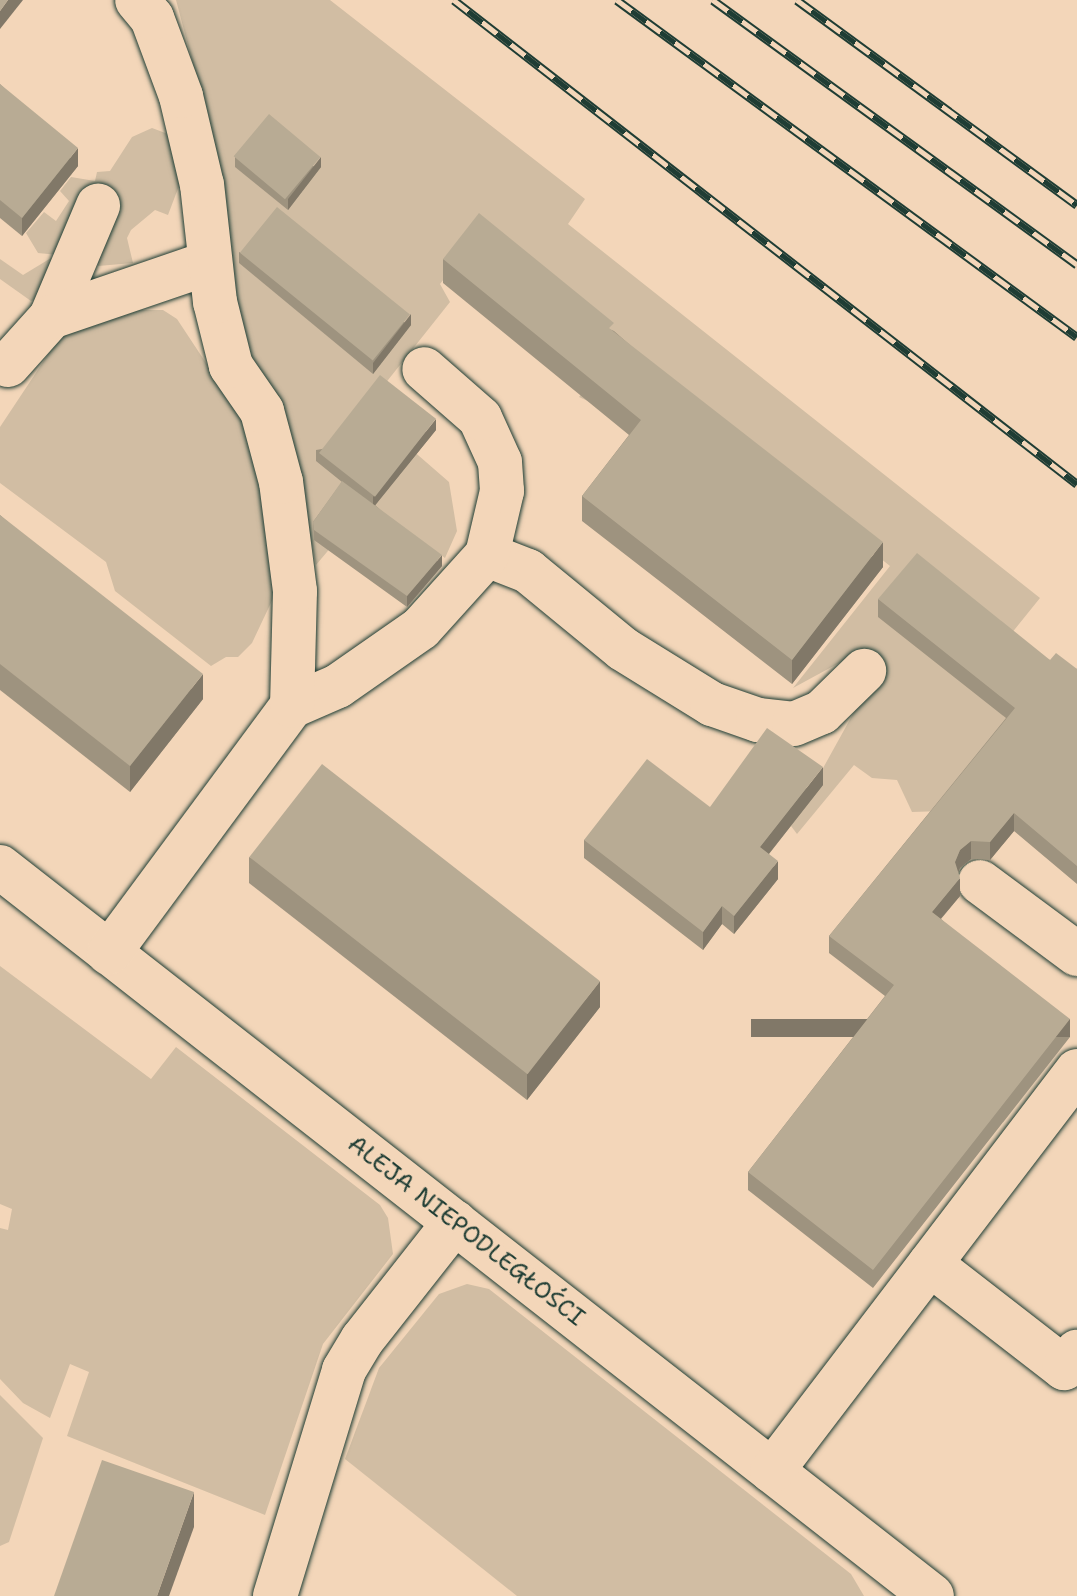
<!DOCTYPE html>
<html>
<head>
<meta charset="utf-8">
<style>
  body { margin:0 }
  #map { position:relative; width:1077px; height:1596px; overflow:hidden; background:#f3d6b9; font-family:"Shantell Sans",sans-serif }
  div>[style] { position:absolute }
  .green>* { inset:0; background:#d1bda3 }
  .roads { filter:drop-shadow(0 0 2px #1f3d34) drop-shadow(0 0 2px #1f3d34) }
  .minor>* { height:44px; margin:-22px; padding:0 22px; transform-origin:22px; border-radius:22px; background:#f3d6b9 }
  .rail>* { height:9px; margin-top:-4.5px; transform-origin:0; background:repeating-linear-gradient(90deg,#f3d6b9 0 18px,#1f3d34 0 36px); box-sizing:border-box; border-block:2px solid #1f3d34 }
  .wall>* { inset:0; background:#9e937f }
  .shaded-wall>* { inset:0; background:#817868; transform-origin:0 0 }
  .building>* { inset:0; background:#b8ab94; transform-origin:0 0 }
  span { translate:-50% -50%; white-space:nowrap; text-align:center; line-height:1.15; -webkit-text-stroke:6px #f3d6b9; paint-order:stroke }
  .street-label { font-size:24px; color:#1f3d34 }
</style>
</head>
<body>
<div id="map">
  <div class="green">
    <div style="clip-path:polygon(176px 0,330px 0,585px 199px,568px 224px,1040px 598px,1011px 634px,1056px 670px,943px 811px,912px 812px,897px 780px,872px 778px,854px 765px,797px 834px,791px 826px,874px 676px,863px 650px,793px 688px,890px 566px,676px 395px,621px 416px,579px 397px,619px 347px,479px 235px,440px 284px,450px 302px,365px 409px,449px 482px,457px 531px,445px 558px,369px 502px,316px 565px,296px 466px,238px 322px,216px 151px)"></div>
    <div style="clip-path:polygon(152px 128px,168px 134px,185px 170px,168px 215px,155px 210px,131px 230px,127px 238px,133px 263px,98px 266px,98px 259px,38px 253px,26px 233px,44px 212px,56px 221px,69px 201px,60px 191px,71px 177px,95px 181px,97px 172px,110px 171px,132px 137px)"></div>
    <div style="clip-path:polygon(51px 258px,55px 270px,42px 297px,31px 301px,0 279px,0 259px,23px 275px)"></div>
    <div style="clip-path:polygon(134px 310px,163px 310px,177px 319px,241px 416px,258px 454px,277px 590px,252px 643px,238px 657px,226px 657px,211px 666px,115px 591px,106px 562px,0 483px,0 427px,65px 329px)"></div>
    <div style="clip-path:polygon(0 966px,151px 1079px,176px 1047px,380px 1205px,388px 1218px,393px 1254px,323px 1344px,265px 1515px,67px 1436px,89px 1372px,70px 1364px,50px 1418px,23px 1403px,0 1379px,0 1228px,8px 1230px,12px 1209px,0 1204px)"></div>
    <div style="clip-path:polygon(467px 1284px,489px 1289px,851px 1574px,864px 1596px,517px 1596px,345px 1459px,379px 1368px,439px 1294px)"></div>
    <div style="clip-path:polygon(0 1395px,43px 1438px,9px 1542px,0 1546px)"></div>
  </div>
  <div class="roads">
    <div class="minor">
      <div style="left:51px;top:317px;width:121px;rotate:-67.1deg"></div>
      <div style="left:8px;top:365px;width:64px;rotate:-48.1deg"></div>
      <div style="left:51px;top:317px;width:167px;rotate:-18.9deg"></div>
      <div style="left:487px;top:555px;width:44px;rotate:21.3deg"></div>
      <div style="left:528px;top:571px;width:123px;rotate:39.4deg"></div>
      <div style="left:623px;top:649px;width:105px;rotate:31.7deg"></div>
      <div style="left:712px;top:704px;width:49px;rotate:19.2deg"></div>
      <div style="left:758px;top:720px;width:36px;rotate:6deg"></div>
      <div style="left:794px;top:724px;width:30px;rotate:-23deg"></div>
      <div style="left:822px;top:712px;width:59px;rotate:-44.3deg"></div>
      <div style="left:292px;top:706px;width:50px;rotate:-23.5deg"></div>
      <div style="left:338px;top:686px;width:101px;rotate:-34.9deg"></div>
      <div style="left:421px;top:628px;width:98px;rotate:-47.9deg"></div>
      <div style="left:487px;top:555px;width:66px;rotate:-76.8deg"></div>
      <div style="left:502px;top:491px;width:29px;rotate:-94deg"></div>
      <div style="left:500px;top:462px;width:48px;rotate:-114.4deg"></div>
      <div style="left:480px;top:418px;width:74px;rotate:-138.8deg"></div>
      <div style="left:0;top:867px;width:1183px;rotate:38.03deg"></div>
      <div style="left:980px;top:882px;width:121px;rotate:36.6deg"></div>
      <div style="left:109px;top:953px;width:307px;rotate:-53.5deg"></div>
      <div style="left:292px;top:706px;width:115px;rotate:-88.5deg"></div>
      <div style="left:295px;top:591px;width:110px;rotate:-97.3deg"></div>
      <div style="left:281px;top:482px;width:73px;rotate:-105deg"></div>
      <div style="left:262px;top:411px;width:55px;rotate:-124.6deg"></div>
      <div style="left:231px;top:366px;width:66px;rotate:-104deg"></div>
      <div style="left:215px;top:302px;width:118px;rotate:-96.3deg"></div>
      <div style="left:202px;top:185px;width:91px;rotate:-103.3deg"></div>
      <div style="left:181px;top:96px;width:83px;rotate:-110.4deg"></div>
      <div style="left:152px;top:18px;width:23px;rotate:-130deg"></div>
      <div style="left:930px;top:1264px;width:170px;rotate:37.8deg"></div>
      <div style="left:1064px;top:1368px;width:21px;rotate:-51deg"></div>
      <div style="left:772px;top:1471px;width:503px;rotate:-52.67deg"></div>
      <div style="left:275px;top:1596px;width:236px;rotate:-73deg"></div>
      <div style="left:344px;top:1370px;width:35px;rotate:-59deg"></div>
      <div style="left:362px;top:1340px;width:150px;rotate:-51.8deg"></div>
    </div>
  </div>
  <div class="rail">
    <div style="left:454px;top:0;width:789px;rotate:37.84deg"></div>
    <div style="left:617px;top:0;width:570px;rotate:36.23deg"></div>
    <div style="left:713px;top:0;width:450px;rotate:36deg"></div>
    <div style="left:797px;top:0;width:347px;rotate:36.2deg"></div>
  </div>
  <div class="wall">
    <div style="clip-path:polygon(0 84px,78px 166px,22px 236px,0 218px)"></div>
    <div style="clip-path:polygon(235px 157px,321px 167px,288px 210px,235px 167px)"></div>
    <div style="clip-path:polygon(239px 252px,411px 325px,373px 374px,239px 263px)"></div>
    <div style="clip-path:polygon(443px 259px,614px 331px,883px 567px,792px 684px,582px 521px,582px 496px,629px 435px,443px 283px)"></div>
    <div style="clip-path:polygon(436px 430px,375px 505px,442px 566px,407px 607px,314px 540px,313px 522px,342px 482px,316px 461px,316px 450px)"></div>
    <div style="clip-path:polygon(0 515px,203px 699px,130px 792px,0 690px)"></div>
    <div style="clip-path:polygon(878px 599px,1050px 660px,1077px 669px,1077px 884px,1014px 831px,990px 860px,971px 859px,960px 868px,958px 872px,960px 896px,941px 919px,1070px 1037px,873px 1288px,748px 1190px,748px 1172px,885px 996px,829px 953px,829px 936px,1006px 718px,878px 617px)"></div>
    <div style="clip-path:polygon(823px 785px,769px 854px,778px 879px,734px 934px,722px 924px,703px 950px,584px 858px,584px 840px,710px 807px)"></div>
    <div style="clip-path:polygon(249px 857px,600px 1007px,527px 1100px,249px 883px)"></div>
  </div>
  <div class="shaded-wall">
    <div style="clip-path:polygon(8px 0,23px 0,0 29px,0 11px)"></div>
    <div style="clip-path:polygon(78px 148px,78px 166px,22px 236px,22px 218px)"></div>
    <div style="clip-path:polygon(321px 157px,321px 167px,288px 210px,288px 199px)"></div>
    <div style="clip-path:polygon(411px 314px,411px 325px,373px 374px,373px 363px)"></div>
    <div style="clip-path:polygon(436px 419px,436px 430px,373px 508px,373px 497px)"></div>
    <div style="clip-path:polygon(883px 542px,883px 567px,792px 684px,792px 660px)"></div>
    <div style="clip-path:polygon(442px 555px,442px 566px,407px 607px,407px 596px)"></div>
    <div style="clip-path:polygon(203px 674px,203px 699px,130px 792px,130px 766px)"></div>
    <div style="clip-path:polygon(823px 767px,823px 785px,760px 865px,760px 847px)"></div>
    <div style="clip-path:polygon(1014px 813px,1014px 831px,990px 860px,990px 842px)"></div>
    <div style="clip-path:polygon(971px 841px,971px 859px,960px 868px,955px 880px,955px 862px,960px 850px)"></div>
    <div style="clip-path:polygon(778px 861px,778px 879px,734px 934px,734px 916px)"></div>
    <div style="clip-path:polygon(960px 878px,960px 896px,932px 929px,932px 912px)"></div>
    <div style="clip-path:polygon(722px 906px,722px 924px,703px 950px,703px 932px)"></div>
    <div style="clip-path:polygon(600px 981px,600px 1007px,527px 1100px,527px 1074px)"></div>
    <div style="left:1070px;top:1019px;width:18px;height:319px;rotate:90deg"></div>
    <div style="clip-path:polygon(194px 1492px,194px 1527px,169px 1596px,157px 1596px)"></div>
  </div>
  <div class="building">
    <div style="clip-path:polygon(0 0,8px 0,0 11px)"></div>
    <div style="clip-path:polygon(0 84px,78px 148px,22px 218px,0 200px)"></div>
    <div style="left:269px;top:114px;width:67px;height:55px;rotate:40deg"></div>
    <div style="left:277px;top:207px;width:171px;height:59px;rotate:39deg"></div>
    <div style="clip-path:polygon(479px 213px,614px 323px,609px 328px,883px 542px,792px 660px,582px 496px,641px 420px,443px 259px)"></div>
    <div style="left:380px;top:375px;width:71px;height:99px;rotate:38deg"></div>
    <div style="clip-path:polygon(342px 481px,442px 555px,407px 596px,314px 530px,313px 522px)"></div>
    <div style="clip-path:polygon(0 515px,203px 674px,130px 766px,0 664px)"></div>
    <div style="clip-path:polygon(917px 553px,1050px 660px,1056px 653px,1077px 669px,1077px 866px,1014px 813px,990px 842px,971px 841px,960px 850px,955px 862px,960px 878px,932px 912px,1070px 1019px,873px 1270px,748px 1172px,894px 985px,829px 936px,1015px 708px,878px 599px)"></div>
    <div style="clip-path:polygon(767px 728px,823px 767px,760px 847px,778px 861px,734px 916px,722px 906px,703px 932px,584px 840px,647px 759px,710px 807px)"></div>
    <div style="left:322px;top:764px;width:353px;height:118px;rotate:38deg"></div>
    <div style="clip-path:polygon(102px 1460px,194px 1492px,157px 1596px,54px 1596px)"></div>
  </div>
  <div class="street-label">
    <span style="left:466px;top:1231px;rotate:38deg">ALEJA NIEPODLEGŁOŚCI</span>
  </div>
</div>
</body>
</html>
